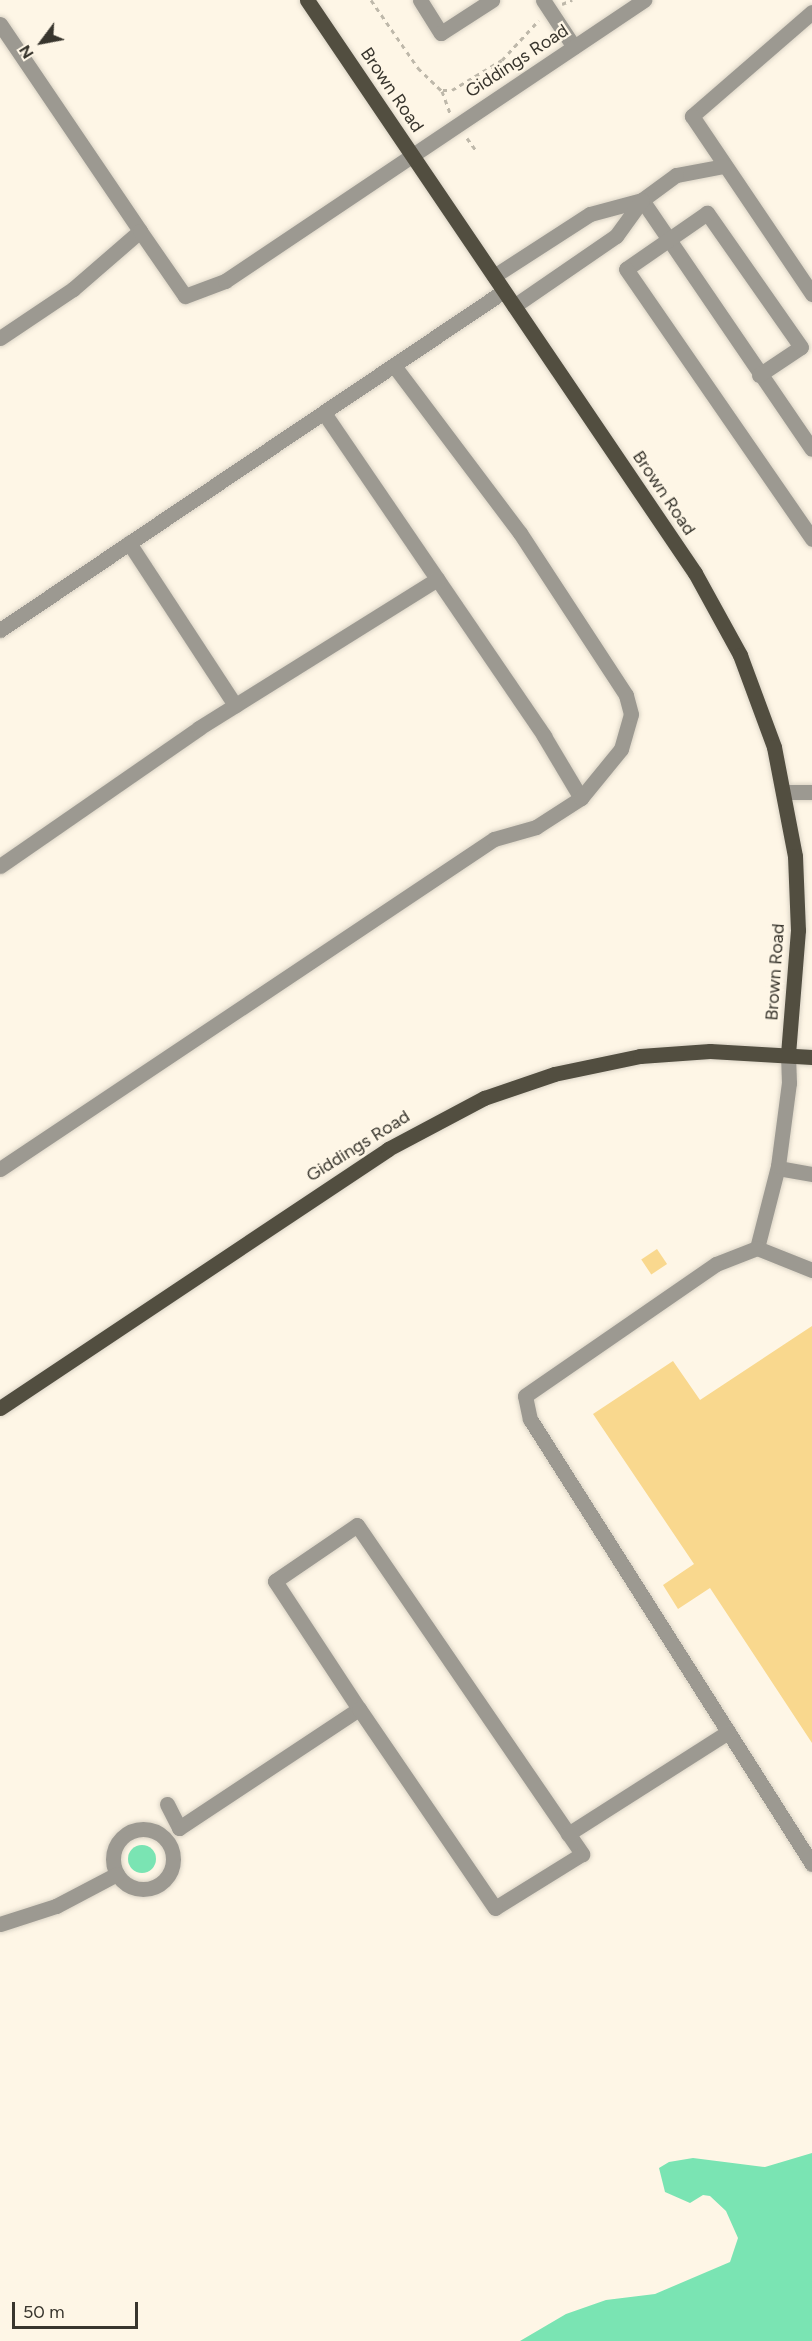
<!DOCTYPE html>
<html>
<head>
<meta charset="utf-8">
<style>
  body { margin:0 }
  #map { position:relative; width:812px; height:2341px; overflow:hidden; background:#fef6e6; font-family:Figtree,sans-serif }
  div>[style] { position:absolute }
  .green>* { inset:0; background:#7ae4b3 }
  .round { border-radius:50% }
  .building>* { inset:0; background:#f9d88e; transform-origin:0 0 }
  .path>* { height:3px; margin-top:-1.5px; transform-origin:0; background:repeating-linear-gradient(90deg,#beb8aa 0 4.5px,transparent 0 9px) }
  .roads { filter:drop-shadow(0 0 2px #dad3c5) drop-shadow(0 0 2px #dad3c5) }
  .minor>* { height:15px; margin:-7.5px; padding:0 7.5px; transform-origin:7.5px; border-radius:7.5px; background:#9c9991 }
  .minor>.ring { margin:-7.5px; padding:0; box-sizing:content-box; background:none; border:15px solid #9c9991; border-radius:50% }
  .major>* { height:15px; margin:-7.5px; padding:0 7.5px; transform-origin:7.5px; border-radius:7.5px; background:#524e40 }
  span { translate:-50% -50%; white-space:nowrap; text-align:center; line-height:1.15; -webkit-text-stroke:4.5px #fef6e6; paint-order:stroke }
  .street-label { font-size:18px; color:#38352d }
  .north { position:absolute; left:12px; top:12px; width:60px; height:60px; -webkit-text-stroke:4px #fef6e6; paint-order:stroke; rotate:238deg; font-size:16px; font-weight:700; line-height:24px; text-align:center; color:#38352d }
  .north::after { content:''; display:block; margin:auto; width:21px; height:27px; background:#38352d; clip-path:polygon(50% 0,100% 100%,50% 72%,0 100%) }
  .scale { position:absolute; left:12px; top:2302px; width:126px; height:27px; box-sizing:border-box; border:3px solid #38352d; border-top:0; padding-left:8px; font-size:18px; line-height:21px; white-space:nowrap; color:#38352d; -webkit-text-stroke:4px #fef6e6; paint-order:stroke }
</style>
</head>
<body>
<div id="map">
  <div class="green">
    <div class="round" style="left:128px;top:1845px;width:28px;height:28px"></div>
    <div style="clip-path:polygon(812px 2153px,812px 2341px,520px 2341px,566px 2314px,606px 2300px,655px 2294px,730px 2262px,738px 2238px,726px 2211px,710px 2196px,703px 2195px,690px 2203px,665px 2192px,659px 2168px,669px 2162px,693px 2158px,765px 2167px)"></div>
  </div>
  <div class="building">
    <div style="left:657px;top:1249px;width:18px;height:19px;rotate:56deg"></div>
    <div style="clip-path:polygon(812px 1326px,812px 1743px,710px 1588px,678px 1609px,663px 1585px,694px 1564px,593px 1414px,673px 1361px,700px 1400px)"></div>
  </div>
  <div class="path">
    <div style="left:371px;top:0;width:83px;rotate:55.3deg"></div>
    <div style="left:418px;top:68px;width:33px;rotate:44deg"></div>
    <div style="left:442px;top:91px;width:23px;rotate:70deg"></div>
    <div style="left:562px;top:4px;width:11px;rotate:-22deg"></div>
    <div style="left:443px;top:90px;width:9px"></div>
    <div style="left:452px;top:90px;width:58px;rotate:-31deg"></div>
    <div style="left:502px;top:60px;width:54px;rotate:-47.2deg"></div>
    <div style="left:467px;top:138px;width:14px;rotate:54deg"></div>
  </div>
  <div class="roads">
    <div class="minor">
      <div style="left:420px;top:0;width:39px;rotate:58deg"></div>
      <div style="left:441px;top:33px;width:61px;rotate:-32.9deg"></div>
      <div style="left:543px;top:0;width:56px;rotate:56.6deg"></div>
      <div style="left:812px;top:12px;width:159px;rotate:139.1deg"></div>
      <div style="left:692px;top:116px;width:215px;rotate:56deg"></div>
      <div style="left:0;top:24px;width:250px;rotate:55.9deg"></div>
      <div style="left:140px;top:231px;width:89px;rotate:139.1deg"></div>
      <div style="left:73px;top:289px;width:88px;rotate:146.1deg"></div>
      <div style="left:724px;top:166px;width:49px;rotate:169.4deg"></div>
      <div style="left:676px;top:175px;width:42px;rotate:143.7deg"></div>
      <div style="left:642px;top:200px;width:301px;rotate:55.7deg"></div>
      <div style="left:140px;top:231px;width:79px;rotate:55.3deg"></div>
      <div style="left:185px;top:296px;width:43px;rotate:-20.6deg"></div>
      <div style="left:225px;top:281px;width:505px;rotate:-33.85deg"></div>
      <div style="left:494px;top:276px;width:114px;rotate:-32.9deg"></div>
      <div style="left:590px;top:214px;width:54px;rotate:-15.1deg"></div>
      <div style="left:514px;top:306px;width:124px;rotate:-34.5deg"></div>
      <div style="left:616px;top:236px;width:44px;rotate:-54.2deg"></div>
      <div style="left:759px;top:375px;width:50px;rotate:-33.7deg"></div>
      <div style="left:801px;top:347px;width:164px;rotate:-125deg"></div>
      <div style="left:707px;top:213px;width:98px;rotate:145.3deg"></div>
      <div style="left:626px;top:269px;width:328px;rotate:55.4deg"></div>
      <div style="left:324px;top:413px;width:391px;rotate:55.7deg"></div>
      <div style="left:544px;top:736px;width:72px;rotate:59.2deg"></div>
      <div style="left:129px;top:543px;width:194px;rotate:56.8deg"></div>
      <div style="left:0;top:630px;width:607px;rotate:-33.93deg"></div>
      <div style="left:785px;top:792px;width:27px"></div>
      <div style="left:0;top:866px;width:242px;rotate:-34.7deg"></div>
      <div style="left:199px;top:728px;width:281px;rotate:-32deg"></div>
      <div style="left:778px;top:1168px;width:35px;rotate:10deg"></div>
      <div style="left:0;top:1169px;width:594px;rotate:-33.74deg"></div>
      <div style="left:494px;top:839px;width:44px;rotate:-15.9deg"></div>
      <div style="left:536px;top:827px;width:54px;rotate:-32.8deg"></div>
      <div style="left:581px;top:798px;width:63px;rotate:-50.8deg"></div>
      <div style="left:621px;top:749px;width:36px;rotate:-74deg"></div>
      <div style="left:631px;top:714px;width:20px;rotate:-105deg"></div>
      <div style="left:626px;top:695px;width:194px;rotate:-123.2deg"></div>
      <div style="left:520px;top:533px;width:209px;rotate:-127deg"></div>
      <div style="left:757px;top:1248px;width:85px;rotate:-75.6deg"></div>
      <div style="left:778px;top:1166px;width:84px;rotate:-82.5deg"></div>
      <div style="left:789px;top:1083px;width:29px;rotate:-92deg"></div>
      <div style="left:812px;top:1270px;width:59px;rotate:-158.2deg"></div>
      <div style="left:757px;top:1248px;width:44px;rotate:158.7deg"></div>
      <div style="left:716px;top:1264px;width:232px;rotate:145.4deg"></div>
      <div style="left:525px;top:1396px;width:24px;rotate:78deg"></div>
      <div style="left:530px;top:1419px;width:527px;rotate:57.64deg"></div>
      <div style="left:167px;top:1804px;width:27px;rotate:63deg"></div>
      <div style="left:179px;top:1828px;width:216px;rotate:-33.5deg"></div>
      <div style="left:359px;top:1709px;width:153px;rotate:-123.3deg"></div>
      <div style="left:275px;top:1581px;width:99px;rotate:-34.3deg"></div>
      <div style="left:357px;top:1525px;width:399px;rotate:55.6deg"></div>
      <div style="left:582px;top:1854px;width:102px;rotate:148.2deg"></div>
      <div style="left:495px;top:1908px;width:241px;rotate:-124.3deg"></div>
      <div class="ring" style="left:113px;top:1829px;width:45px;height:45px"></div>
      <div style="left:568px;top:1834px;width:190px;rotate:-32.5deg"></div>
      <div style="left:0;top:1924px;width:59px;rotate:-17.8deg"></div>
      <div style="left:56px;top:1906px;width:69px;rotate:-27.7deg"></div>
    </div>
    <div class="major">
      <div style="left:307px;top:0;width:692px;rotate:55.9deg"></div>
      <div style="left:695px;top:573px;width:94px;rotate:61.2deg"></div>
      <div style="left:740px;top:655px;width:98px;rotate:69.7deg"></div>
      <div style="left:774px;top:747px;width:111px;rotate:79.1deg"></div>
      <div style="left:795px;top:856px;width:74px;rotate:87.7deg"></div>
      <div style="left:798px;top:930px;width:124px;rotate:94.6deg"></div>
      <div style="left:0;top:1408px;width:467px;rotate:-33.7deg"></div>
      <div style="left:388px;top:1149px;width:109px;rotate:-28deg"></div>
      <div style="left:484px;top:1098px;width:74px;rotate:-18.9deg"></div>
      <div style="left:554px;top:1074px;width:88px;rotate:-11.8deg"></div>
      <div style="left:640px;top:1056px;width:70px;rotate:-4.1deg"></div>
      <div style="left:710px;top:1051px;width:102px;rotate:3.4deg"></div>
    </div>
  </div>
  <div class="street-label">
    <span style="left:517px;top:61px;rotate:-33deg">Giddings Road</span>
    <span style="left:392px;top:90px;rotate:56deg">Brown Road</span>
    <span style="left:664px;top:493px;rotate:56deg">Brown Road</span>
    <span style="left:775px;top:972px;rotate:-86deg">Brown Road</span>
    <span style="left:358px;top:1146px;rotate:-32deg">Giddings Road</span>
  </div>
  <div class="north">N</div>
  <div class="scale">50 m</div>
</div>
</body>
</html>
